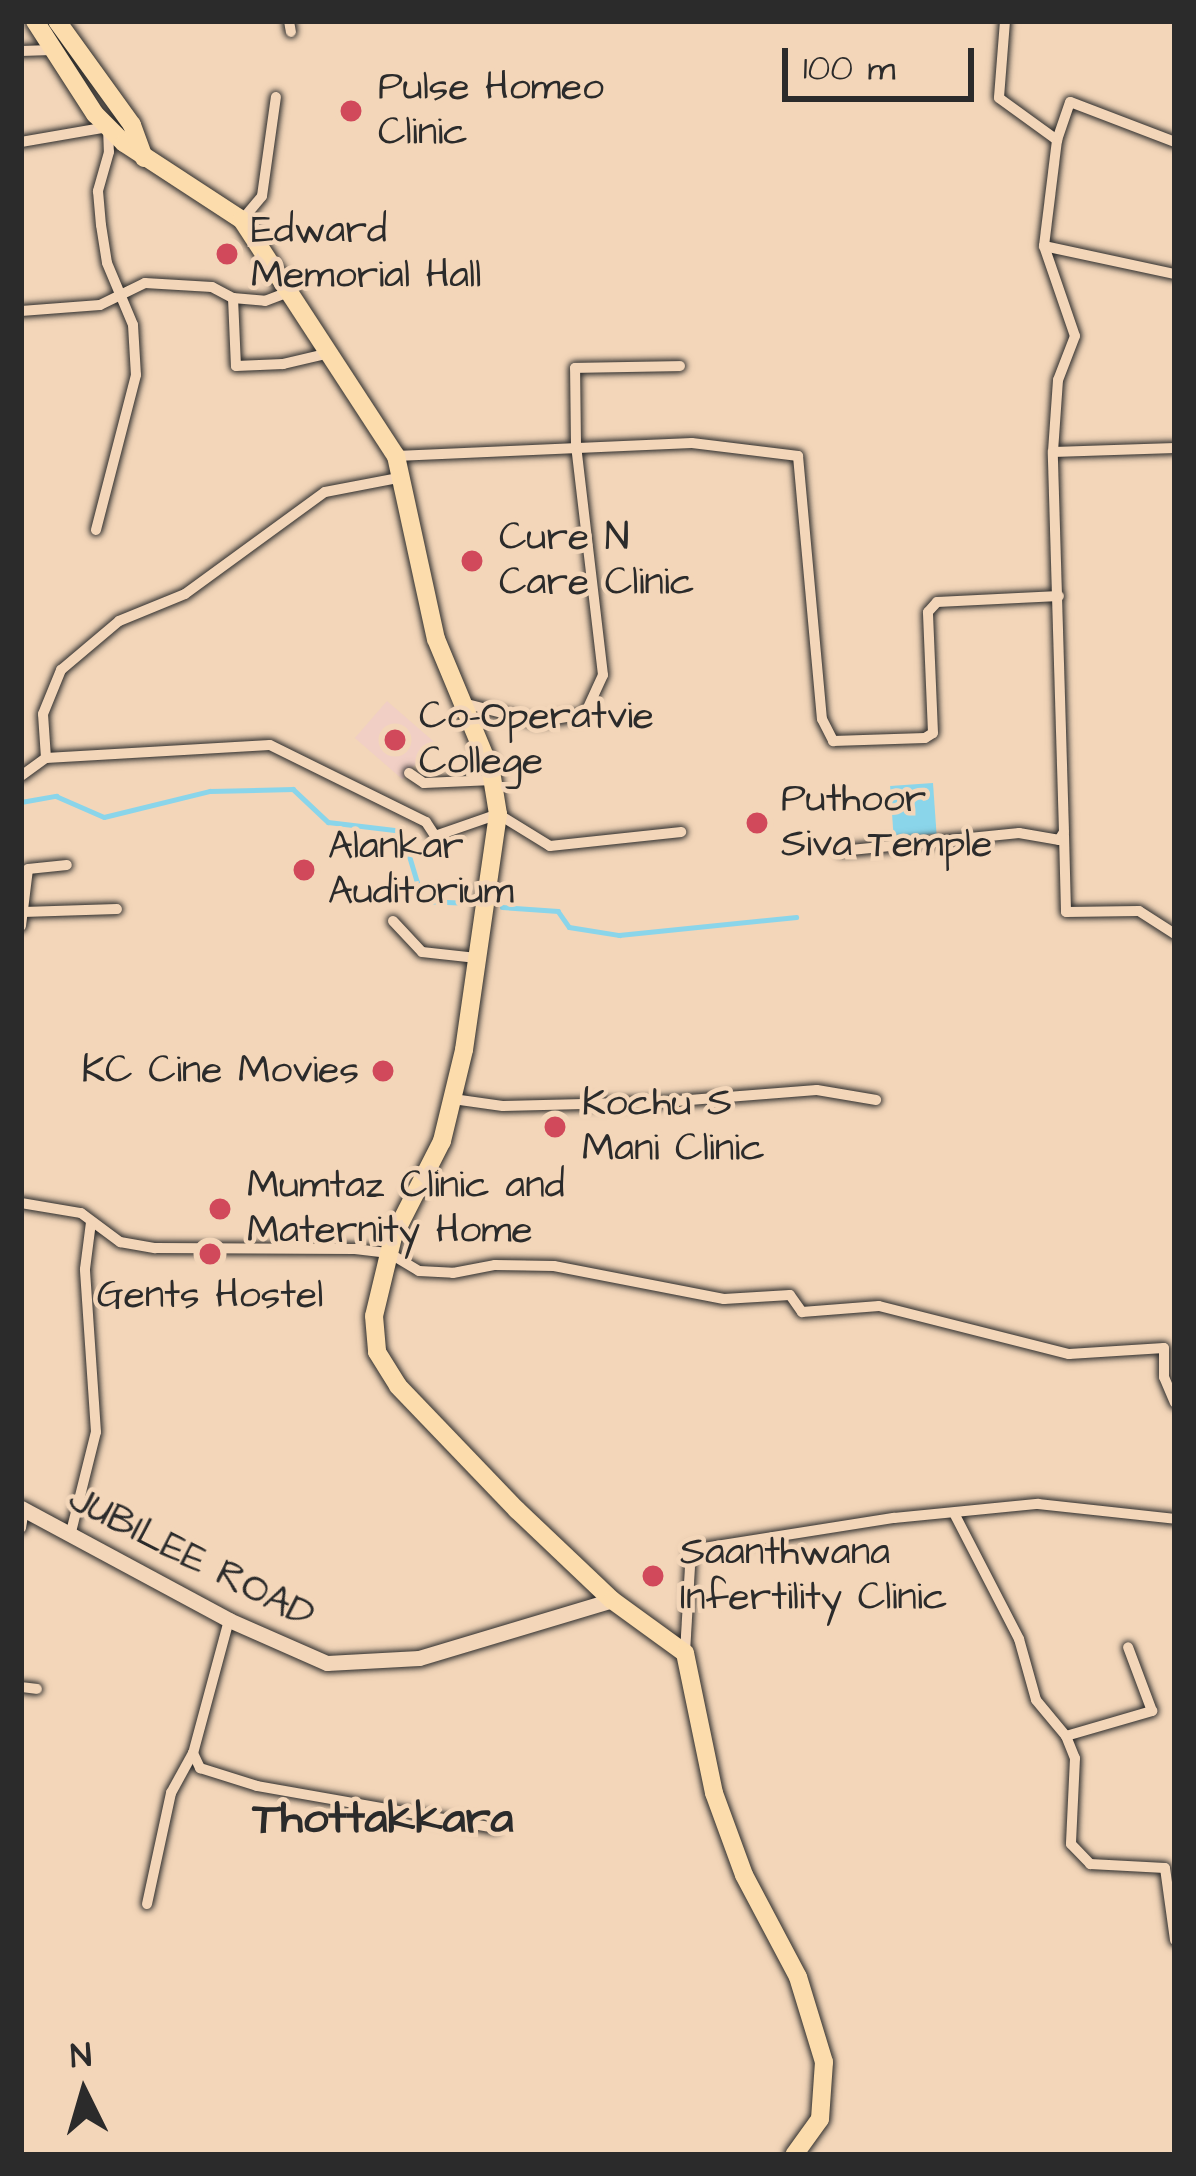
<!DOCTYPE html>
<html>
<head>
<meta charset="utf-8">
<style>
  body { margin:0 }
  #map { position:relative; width:1196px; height:2176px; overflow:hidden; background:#f3d6b9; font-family:"Architects Daughter",sans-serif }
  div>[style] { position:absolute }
  .built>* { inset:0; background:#f1cfc5; transform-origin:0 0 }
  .water>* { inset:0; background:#8ad5ea; transform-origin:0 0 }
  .stream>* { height:4.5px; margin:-2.25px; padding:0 2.25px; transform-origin:2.25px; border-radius:2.25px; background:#8ad5ea }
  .roads { filter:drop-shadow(0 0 3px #2b2b2b) drop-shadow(0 0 3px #2b2b2b) }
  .street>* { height:10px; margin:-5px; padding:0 5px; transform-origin:5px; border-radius:5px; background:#f3d6b9 }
  .secondary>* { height:15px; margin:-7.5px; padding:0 7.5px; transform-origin:7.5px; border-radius:7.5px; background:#f3d6b9 }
  .primary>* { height:18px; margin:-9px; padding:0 9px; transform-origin:9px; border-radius:9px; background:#fcdcac }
  .dots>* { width:33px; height:33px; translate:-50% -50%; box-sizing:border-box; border:6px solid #f3d6b9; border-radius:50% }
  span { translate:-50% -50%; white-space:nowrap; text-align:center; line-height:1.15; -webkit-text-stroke:9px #f3d6b9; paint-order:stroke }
  .poi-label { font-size:39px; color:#2b2b2b }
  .left { translate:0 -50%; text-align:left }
  .right { translate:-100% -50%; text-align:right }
  .street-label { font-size:39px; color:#2b2b2b }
  .quarter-label { font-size:45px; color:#2b2b2b; font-weight:700 }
  .frame { position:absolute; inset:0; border:24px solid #2b2b2b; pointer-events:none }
  .north { position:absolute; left:24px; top:2032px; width:120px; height:120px; -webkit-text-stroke:9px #f3d6b9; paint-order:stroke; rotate:355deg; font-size:33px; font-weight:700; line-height:48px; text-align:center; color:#2b2b2b }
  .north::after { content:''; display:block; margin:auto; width:42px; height:54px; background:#2b2b2b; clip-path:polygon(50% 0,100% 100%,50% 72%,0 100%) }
  .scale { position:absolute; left:782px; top:48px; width:192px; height:54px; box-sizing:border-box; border:6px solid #2b2b2b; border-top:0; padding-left:15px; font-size:36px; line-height:42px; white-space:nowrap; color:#2b2b2b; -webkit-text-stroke:9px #f3d6b9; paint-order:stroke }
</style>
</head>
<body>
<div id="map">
  <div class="built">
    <div style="left:387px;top:701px;width:63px;height:49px;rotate:41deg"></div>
  </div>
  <div class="water">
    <div style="left:933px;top:783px;width:51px;height:43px;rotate:86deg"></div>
  </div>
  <div class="stream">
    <div style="left:21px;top:802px;width:36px;rotate:-10deg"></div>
    <div style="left:56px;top:796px;width:52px;rotate:23.6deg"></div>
    <div style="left:104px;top:817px;width:109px;rotate:-13.8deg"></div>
    <div style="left:210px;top:791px;width:83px;rotate:-1.4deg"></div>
    <div style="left:293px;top:789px;width:48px;rotate:43.3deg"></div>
    <div style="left:328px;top:822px;width:75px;rotate:6.9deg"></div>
    <div style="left:402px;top:831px;width:73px;rotate:73.3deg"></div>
    <div style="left:423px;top:901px;width:47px;rotate:2.4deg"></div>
    <div style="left:502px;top:907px;width:56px;rotate:4.1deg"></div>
    <div style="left:558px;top:911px;width:19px;rotate:55deg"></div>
    <div style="left:569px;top:927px;width:51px;rotate:9.1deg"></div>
    <div style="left:619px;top:935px;width:178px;rotate:-5.8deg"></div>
  </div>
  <div class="roads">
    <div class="street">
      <div style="left:289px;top:21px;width:11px;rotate:80deg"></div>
      <div style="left:1005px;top:21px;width:77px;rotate:94.5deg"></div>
      <div style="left:999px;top:98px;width:72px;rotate:35.9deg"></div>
      <div style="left:21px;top:51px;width:31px;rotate:-2deg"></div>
      <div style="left:21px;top:142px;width:88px;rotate:-9.8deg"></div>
      <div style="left:108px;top:127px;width:25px;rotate:88deg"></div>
      <div style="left:109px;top:152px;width:41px;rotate:105.8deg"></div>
      <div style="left:98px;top:191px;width:34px;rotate:85deg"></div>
      <div style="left:101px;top:225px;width:38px;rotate:81deg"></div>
      <div style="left:107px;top:263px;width:67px;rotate:67.2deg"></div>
      <div style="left:133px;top:325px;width:50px;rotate:86.6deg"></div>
      <div style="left:136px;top:375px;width:160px;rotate:104.5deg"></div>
      <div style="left:1175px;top:142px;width:112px;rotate:-159.1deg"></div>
      <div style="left:1070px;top:102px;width:40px;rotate:108.9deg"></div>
      <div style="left:1057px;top:140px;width:107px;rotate:97deg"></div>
      <div style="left:1044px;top:246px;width:134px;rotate:12.1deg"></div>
      <div style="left:242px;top:220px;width:31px;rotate:-50deg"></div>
      <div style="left:262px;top:196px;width:100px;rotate:-82deg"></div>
      <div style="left:1044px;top:246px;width:95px;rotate:71deg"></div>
      <div style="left:1075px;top:336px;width:47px;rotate:111.1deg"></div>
      <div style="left:1058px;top:380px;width:72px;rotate:94deg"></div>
      <div style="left:1053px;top:452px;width:122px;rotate:-1.9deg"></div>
      <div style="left:233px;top:298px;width:68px;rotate:87.5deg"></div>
      <div style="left:236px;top:366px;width:47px;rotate:-2.4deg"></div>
      <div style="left:283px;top:364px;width:48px;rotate:-13.2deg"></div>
      <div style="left:21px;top:311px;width:79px;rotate:-4.3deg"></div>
      <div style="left:100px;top:305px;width:50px;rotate:-26.1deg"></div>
      <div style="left:145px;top:283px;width:67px;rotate:3.4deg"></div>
      <div style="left:212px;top:287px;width:24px;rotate:28deg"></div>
      <div style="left:233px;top:298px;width:32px;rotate:5deg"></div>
      <div style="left:265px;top:301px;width:28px;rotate:-21deg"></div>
      <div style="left:396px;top:456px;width:296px;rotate:-2.5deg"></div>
      <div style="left:692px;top:443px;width:107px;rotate:7deg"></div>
      <div style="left:798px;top:456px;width:264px;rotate:84.8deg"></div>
      <div style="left:822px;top:719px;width:25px;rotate:63deg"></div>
      <div style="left:833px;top:741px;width:92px;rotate:-1.9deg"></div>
      <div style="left:925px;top:738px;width:9px;rotate:-32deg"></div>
      <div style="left:933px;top:733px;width:121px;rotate:-92.4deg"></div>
      <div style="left:928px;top:612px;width:13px;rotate:-48deg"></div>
      <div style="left:937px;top:602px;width:122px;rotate:-2.8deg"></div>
      <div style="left:463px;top:703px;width:76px;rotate:14.4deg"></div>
      <div style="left:537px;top:722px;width:49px;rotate:-9.5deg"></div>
      <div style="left:585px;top:714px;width:43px;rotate:-65.2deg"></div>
      <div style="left:603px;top:675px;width:232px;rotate:-96.7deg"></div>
      <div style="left:576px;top:445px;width:77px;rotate:-90.7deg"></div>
      <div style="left:575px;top:368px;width:105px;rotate:-1.1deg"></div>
      <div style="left:46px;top:758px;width:224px;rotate:-3.3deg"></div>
      <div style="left:270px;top:745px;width:174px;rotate:26.3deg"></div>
      <div style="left:426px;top:822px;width:17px;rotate:57deg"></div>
      <div style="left:435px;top:836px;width:67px;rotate:-19.2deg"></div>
      <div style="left:498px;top:814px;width:61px;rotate:31.6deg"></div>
      <div style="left:550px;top:846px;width:132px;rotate:-6.1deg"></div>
      <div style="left:409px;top:773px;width:18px;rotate:34deg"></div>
      <div style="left:424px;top:783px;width:69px;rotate:-2.5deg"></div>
      <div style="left:21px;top:776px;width:31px;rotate:-36deg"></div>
      <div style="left:46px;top:758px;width:44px;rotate:-93.9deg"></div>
      <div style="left:43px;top:714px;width:48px;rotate:-67.8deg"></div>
      <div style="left:61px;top:670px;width:76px;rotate:-40.2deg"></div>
      <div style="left:119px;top:621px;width:71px;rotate:-22.2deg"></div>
      <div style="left:185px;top:594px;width:173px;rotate:-36.1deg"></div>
      <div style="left:325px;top:492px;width:79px;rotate:-10.9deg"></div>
      <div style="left:1064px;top:835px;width:77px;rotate:88.5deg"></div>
      <div style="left:1066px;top:912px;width:73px;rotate:-0.8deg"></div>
      <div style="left:1139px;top:911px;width:43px;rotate:32.6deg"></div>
      <div style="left:841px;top:851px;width:179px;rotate:-5.8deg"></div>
      <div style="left:1019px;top:833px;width:41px;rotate:9.9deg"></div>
      <div style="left:1059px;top:840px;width:9px;rotate:-58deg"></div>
      <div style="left:1064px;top:832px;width:380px;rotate:-91.7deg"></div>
      <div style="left:23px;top:912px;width:94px;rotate:-1.8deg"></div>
      <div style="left:393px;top:921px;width:42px;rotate:46.9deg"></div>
      <div style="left:422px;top:952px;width:55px;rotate:6.2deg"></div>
      <div style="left:21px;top:926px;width:57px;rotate:-83deg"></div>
      <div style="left:28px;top:869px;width:39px;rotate:-6deg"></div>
      <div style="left:453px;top:1099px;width:50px;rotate:8deg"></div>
      <div style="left:503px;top:1106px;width:161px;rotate:-1.4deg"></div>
      <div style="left:664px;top:1102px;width:153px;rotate:-4.5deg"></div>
      <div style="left:817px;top:1090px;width:60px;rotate:9.6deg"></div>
      <div style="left:21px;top:1203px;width:61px;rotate:9.5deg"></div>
      <div style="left:81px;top:1213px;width:49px;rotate:36.6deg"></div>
      <div style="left:120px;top:1242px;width:36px;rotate:10deg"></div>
      <div style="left:155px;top:1248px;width:200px;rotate:0.3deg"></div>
      <div style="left:355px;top:1249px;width:34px;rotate:7deg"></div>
      <div style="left:389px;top:1253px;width:35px;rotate:31deg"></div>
      <div style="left:419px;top:1271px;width:34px;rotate:3deg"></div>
      <div style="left:453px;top:1273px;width:43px;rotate:-10.8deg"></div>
      <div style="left:495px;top:1265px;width:59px;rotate:1deg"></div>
      <div style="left:554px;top:1266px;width:173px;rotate:11deg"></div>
      <div style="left:724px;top:1299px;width:66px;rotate:-3.5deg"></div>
      <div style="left:790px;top:1295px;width:21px;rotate:55deg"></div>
      <div style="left:802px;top:1312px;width:77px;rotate:-4.5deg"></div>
      <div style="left:879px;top:1306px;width:196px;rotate:14.2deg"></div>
      <div style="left:1069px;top:1354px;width:95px;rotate:-3.6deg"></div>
      <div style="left:1164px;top:1348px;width:29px;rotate:90deg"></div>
      <div style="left:1164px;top:1377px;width:28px;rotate:67deg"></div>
      <div style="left:955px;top:1515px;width:140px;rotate:62.7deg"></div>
      <div style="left:1019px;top:1639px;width:63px;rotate:74.4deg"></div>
      <div style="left:1036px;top:1700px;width:47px;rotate:50.2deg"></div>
      <div style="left:1066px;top:1736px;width:90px;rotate:-16.2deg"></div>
      <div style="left:1152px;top:1711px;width:68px;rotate:-110.6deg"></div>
      <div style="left:21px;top:1528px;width:18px;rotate:-81deg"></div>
      <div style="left:70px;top:1536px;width:107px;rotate:-76deg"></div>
      <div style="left:96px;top:1432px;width:163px;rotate:-93.9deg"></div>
      <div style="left:85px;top:1269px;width:47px;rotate:-82.7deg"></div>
      <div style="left:229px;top:1620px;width:138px;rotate:105.1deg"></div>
      <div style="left:193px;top:1753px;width:17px;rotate:65deg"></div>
      <div style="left:200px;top:1768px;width:60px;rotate:17.5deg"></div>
      <div style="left:257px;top:1786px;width:242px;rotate:10deg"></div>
      <div style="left:685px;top:1653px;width:103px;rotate:-86.7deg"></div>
      <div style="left:691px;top:1550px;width:206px;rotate:-9deg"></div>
      <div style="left:894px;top:1518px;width:145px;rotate:-5.6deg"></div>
      <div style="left:1038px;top:1504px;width:138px;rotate:6.2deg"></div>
      <div style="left:21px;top:1687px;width:16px;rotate:7deg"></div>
      <div style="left:1066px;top:1736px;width:24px;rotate:68deg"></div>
      <div style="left:1075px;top:1758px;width:86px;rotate:92.7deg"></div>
      <div style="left:1071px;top:1844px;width:28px;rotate:46deg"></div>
      <div style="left:1090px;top:1864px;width:75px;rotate:3.1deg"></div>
      <div style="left:1165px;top:1868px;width:73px;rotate:82.1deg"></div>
      <div style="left:147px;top:1904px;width:114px;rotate:-77.8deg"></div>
      <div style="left:171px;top:1793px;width:46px;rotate:-61.2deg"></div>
    </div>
    <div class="secondary">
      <div style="left:21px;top:1508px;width:236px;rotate:28.3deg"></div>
      <div style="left:229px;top:1620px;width:107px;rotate:23.7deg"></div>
      <div style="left:327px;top:1663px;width:92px;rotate:-3.1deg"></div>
      <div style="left:419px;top:1658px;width:202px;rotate:-16.7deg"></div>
    </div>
    <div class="primary">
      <div style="left:35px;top:21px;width:111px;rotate:57.2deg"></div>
      <div style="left:95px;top:114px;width:41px;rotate:45deg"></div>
      <div style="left:124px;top:143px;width:141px;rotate:33.1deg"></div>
      <div style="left:242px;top:220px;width:282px;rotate:56.9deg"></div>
      <div style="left:396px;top:456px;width:187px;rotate:77.7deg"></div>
      <div style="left:436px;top:639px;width:143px;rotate:67.4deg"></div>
      <div style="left:491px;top:771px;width:44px;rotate:80.8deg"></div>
      <div style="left:498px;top:814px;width:238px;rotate:98.2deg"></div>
      <div style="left:464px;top:1050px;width:94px;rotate:103.6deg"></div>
      <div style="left:442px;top:1141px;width:108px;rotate:117deg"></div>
      <div style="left:393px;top:1237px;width:81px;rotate:103.5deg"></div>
      <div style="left:374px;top:1316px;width:36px;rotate:85deg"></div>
      <div style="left:377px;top:1352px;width:40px;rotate:58deg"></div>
      <div style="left:398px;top:1386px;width:172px;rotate:46.2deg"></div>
      <div style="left:517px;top:1510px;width:131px;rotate:43.5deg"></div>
      <div style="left:612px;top:1600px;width:90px;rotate:36deg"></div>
      <div style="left:685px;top:1653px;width:143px;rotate:78.3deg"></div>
      <div style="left:714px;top:1793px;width:87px;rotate:69.9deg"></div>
      <div style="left:744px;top:1875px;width:115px;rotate:62.1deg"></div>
      <div style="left:798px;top:1977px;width:89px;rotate:73deg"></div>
      <div style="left:824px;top:2062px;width:57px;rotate:94deg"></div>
      <div style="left:820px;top:2119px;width:44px;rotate:125.8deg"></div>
      <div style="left:57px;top:21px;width:128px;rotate:54.2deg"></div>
      <div style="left:132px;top:125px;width:35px;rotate:70deg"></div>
    </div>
  </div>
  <div class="dots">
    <div style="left:351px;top:111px;background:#d1495b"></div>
    <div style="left:227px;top:254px;background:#d1495b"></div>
    <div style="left:472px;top:561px;background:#d1495b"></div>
    <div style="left:395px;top:740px;background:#d1495b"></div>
    <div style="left:757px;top:823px;background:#d1495b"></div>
    <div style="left:304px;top:870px;background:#d1495b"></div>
    <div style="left:383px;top:1071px;background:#d1495b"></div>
    <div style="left:555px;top:1127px;background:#d1495b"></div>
    <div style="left:220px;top:1209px;background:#d1495b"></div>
    <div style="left:210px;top:1254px;background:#d1495b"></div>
    <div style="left:653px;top:1576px;background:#d1495b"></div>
  </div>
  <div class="poi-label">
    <span class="left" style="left:378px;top:111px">Pulse Homeo<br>Clinic</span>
    <span class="left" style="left:251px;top:254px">Edward<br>Memorial Hall</span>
    <span class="left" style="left:499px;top:561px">Cure N<br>Care Clinic</span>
    <span class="left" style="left:419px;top:740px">Co-Operatvie<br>College</span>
    <span class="left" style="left:781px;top:823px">Puthoor<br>Siva Temple</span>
    <span class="left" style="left:328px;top:870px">Alankar<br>Auditorium</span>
    <span class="right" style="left:359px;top:1071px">KC Cine Movies</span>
    <span class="left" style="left:582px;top:1127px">Kochu S<br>Mani Clinic</span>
    <span class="left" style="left:247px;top:1209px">Mumtaz Clinic and<br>Maternity Home</span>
    <span style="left:210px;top:1296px">Gents Hostel</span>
    <span class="left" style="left:680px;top:1576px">Saanthwana<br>Infertility Clinic</span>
  </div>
  <div class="street-label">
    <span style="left:191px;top:1558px;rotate:27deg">JUBILEE ROAD</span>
  </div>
  <div class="quarter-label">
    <span style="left:383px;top:1820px">Thottakkara</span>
  </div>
  <div class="frame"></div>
  <div class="north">N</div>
  <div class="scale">100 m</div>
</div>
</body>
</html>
